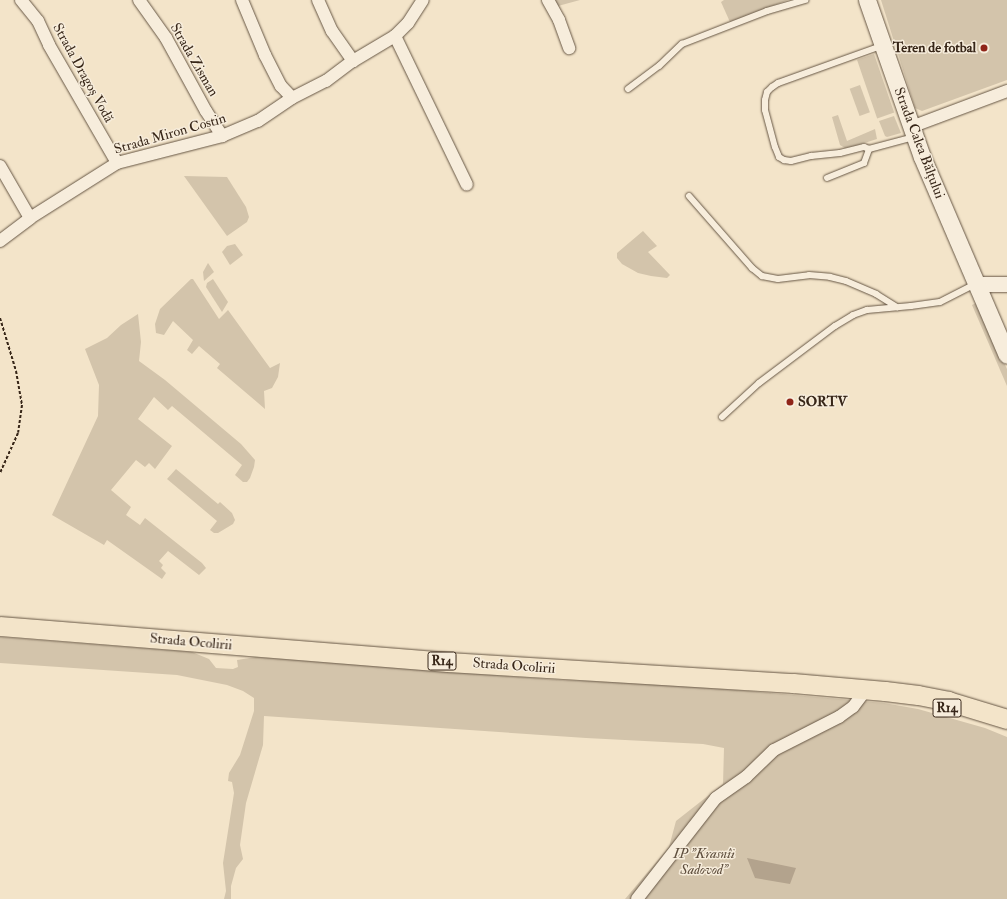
<!DOCTYPE html>
<html>
<head>
<meta charset="utf-8">
<style>
  body { margin:0 }
  #map { position:relative; width:1007px; height:899px; overflow:hidden; background:#f3e4c9; font-family:"IM FELL Double Pica",serif }
  div>[style] { position:absolute }
  .green>* { inset:0; background:#d3c4ab; transform-origin:0 0 }
  .water>* { inset:0; background:#b3a38d }
  .path>* { height:2px; margin-top:-1px; transform-origin:0; background:repeating-linear-gradient(90deg,#372618 0 3px,transparent 0 5px) }
  .roads { filter:drop-shadow(0 0 1px #665644) drop-shadow(0 0 1px #665644) }
  .service>* { height:6px; margin:-3px; padding:0 3px; transform-origin:3px; border-radius:3px; background:#f7eddc }
  .minor>* { height:12px; margin:-6px; padding:0 6px; transform-origin:6px; border-radius:6px; background:#f7eddc }
  .tertiary>* { height:15px; margin:-7.5px; padding:0 7.5px; transform-origin:7.5px; border-radius:7.5px; background:#f7eddc }
  .secondary>* { height:17px; margin:-8.5px; padding:0 8.5px; transform-origin:8.5px; border-radius:8.5px; background:#f7eddc }
  .primary>* { height:19px; margin:-9.5px; padding:0 9.5px; transform-origin:9.5px; border-radius:9.5px; background:#f3e4c9 }
  .dots>* { width:11px; height:11px; translate:-50% -50%; box-sizing:border-box; border:2px solid #f7eddc; border-radius:50% }
  span { translate:-50% -50%; white-space:nowrap; text-align:center; line-height:1.15; -webkit-text-stroke:3px #f7eddc; paint-order:stroke }
  .shield-label span { padding:1px 3px; background:#f7eddc; border:1px solid; border-radius:3px; -webkit-text-stroke-width:0 }
  .shield-label { font-size:13px; color:#372618; font-weight:700 }
  .poi-label { font-size:14px; color:#372618; font-weight:700 }
  .right { translate:-100% -50%; text-align:right }
  .left { translate:0 -50%; text-align:left }
  .street-label { font-size:14px; color:#372618 }
  .park-label { font-size:14px; color:#5e4e3d; font-style:italic }
</style>
</head>
<body>
<div id="map">
  <div class="green">
    <div style="clip-path:polygon(552px 0,580px 0,558px 6px)"></div>
    <div style="clip-path:polygon(724px 0,788px 0,730px 22px,721px 2px)"></div>
    <div style="clip-path:polygon(881px 0,1007px 0,1007px 80px,922px 111px,915px 108px)"></div>
    <div style="left:874px;top:54px;width:62px;height:18px;rotate:71deg"></div>
    <div style="left:860px;top:85px;width:29px;height:11px;rotate:70deg"></div>
    <div style="clip-path:polygon(838px 115px,847px 141px,875px 129px,877px 139px,855px 146px,845px 148px,840px 145px,832px 117px)"></div>
    <div style="clip-path:polygon(894px 116px,901px 133px,887px 137px,885px 136px,879px 121px)"></div>
    <div style="clip-path:polygon(184px 176px,227px 177px,246px 207px,249px 217px,247px 222px,227px 236px)"></div>
    <div style="clip-path:polygon(643px 231px,657px 246px,648px 252px,670px 275px,667px 278px,651px 276px,638px 273px,622px 264px,617px 258px,617px 253px)"></div>
    <div style="clip-path:polygon(235px 244px,243px 255px,230px 265px,222px 252px,227px 246px)"></div>
    <div style="clip-path:polygon(208px 263px,214px 272px,204px 281px,203px 272px)"></div>
    <div style="clip-path:polygon(191px 279px,193px 279px,219px 319px,228px 310px,270px 368px,280px 363px,278px 377px,272px 388px,264px 391px,265px 409px,217px 368px,220px 364px,199px 346px,192px 354px,187px 350px,193px 340px,173px 321px,164px 335px,156px 333px,155px 324px,160px 309px)"></div>
    <div style="clip-path:polygon(213px 279px,228px 302px,222px 312px,206px 287px,207px 283px)"></div>
    <div style="clip-path:polygon(976px 303px,1007px 369px,1007px 386px,972px 305px)"></div>
    <div style="clip-path:polygon(138px 314px,141px 342px,139px 361px,165px 380px,241px 444px,255px 460px,254px 467px,250px 478px,247px 482px,243px 482px,235px 475px,242px 465px,172px 406px,168px 410px,154px 397px,138px 419px,172px 446px,155px 469px,149px 463px,145px 467px,136px 460px,111px 490px,131px 507px,126px 515px,140px 525px,145px 518px,202px 563px,206px 568px,199px 575px,168px 551px,159px 561px,163px 565px,161px 568px,166px 573px,162px 579px,107px 540px,104px 545px,52px 515px,98px 416px,99px 385px,85px 349px,107px 338px,121px 325px)"></div>
    <div style="clip-path:polygon(176px 469px,218px 504px,220px 502px,232px 513px,235px 520px,233px 524px,218px 533px,214px 533px,210px 530px,217px 521px,167px 479px)"></div>
    <div style="clip-path:polygon(0 637px,192px 652px,209px 659px,216px 668px,233px 669px,238px 667px,237px 660px,256px 657px,559px 680px,645px 683px,748px 691px,884px 703px,918px 709px,985px 728px,1007px 737px,1007px 899px,625px 899px,669px 847px,676px 821px,723px 784px,724px 748px,703px 744px,586px 738px,264px 716px,263px 745px,246px 803px,240px 845px,243px 859px,236px 868px,231px 886px,231px 899px,224px 899px,226px 891px,223px 863px,234px 793px,232px 782px,228px 781px,229px 773px,240px 755px,254px 711px,254px 698px,243px 691px,227px 685px,177px 675px,0 663px)"></div>
  </div>
  <div class="water">
    <div style="clip-path:polygon(747px 858px,796px 868px,790px 884px,755px 878px)"></div>
  </div>
  <div class="path">
    <div style="left:0;top:318px;width:55px;rotate:73.2deg"></div>
    <div style="left:16px;top:371px;width:35px;rotate:80deg"></div>
    <div style="left:22px;top:405px;width:28px;rotate:98deg"></div>
    <div style="left:18px;top:433px;width:44px;rotate:114.2deg"></div>
  </div>
  <div class="roads">
    <div class="service">
      <div style="left:881px;top:46px;width:109px;rotate:160.2deg"></div>
      <div style="left:778px;top:83px;width:7px;rotate:146deg"></div>
      <div style="left:772px;top:87px;width:7px;rotate:135deg"></div>
      <div style="left:767px;top:92px;width:8px;rotate:104deg"></div>
      <div style="left:765px;top:100px;width:10px;rotate:90deg"></div>
      <div style="left:765px;top:110px;width:38px;rotate:75deg"></div>
      <div style="left:775px;top:147px;width:11px;rotate:68deg"></div>
      <div style="left:779px;top:157px;width:6px;rotate:31deg"></div>
      <div style="left:784px;top:160px;width:7px;rotate:8deg"></div>
      <div style="left:791px;top:161px;width:21px;rotate:-14deg"></div>
      <div style="left:811px;top:156px;width:29px;rotate:-6deg"></div>
      <div style="left:840px;top:153px;width:25px;rotate:-14deg"></div>
      <div style="left:864px;top:147px;width:5px;rotate:22deg"></div>
      <div style="left:869px;top:149px;width:47px;rotate:-14.9deg"></div>
      <div style="left:628px;top:89px;width:39px;rotate:-37deg"></div>
      <div style="left:659px;top:66px;width:32px;rotate:-44deg"></div>
      <div style="left:682px;top:44px;width:91px;rotate:-21.2deg"></div>
      <div style="left:767px;top:11px;width:40px;rotate:-16deg"></div>
      <div style="left:827px;top:178px;width:40px;rotate:-22deg"></div>
      <div style="left:864px;top:163px;width:15px;rotate:-70deg"></div>
      <div style="left:689px;top:196px;width:96px;rotate:48.8deg"></div>
      <div style="left:752px;top:268px;width:13px;rotate:39deg"></div>
      <div style="left:762px;top:276px;width:16px;rotate:11deg"></div>
      <div style="left:778px;top:279px;width:31px;rotate:-7deg"></div>
      <div style="left:809px;top:275px;width:21px;rotate:5deg"></div>
      <div style="left:830px;top:277px;width:16px;rotate:14deg"></div>
      <div style="left:846px;top:281px;width:33px;rotate:23deg"></div>
      <div style="left:876px;top:294px;width:25px;rotate:32deg"></div>
      <div style="left:722px;top:417px;width:50px;rotate:-42.6deg"></div>
      <div style="left:759px;top:383px;width:95px;rotate:-36.9deg"></div>
      <div style="left:835px;top:326px;width:21px;rotate:-31deg"></div>
      <div style="left:853px;top:315px;width:15px;rotate:-20deg"></div>
      <div style="left:867px;top:310px;width:44px;rotate:-5.2deg"></div>
      <div style="left:911px;top:306px;width:29px;rotate:-8deg"></div>
      <div style="left:940px;top:302px;width:39px;rotate:-27deg"></div>
    </div>
    <div class="minor">
      <div style="left:21px;top:0;width:27px;rotate:51deg"></div>
      <div style="left:38px;top:21px;width:26px;rotate:65deg"></div>
      <div style="left:49px;top:45px;width:136px;rotate:60deg"></div>
      <div style="left:139px;top:0;width:47px;rotate:54.6deg"></div>
      <div style="left:166px;top:38px;width:83px;rotate:61.3deg"></div>
      <div style="left:206px;top:111px;width:30px;rotate:57deg"></div>
      <div style="left:242px;top:0;width:60px;rotate:67.3deg"></div>
      <div style="left:265px;top:55px;width:35px;rotate:63deg"></div>
      <div style="left:281px;top:86px;width:16px;rotate:47deg"></div>
      <div style="left:318px;top:0;width:34px;rotate:66deg"></div>
      <div style="left:332px;top:31px;width:37px;rotate:55deg"></div>
      <div style="left:548px;top:0;width:23px;rotate:61deg"></div>
      <div style="left:559px;top:20px;width:30px;rotate:70deg"></div>
      <div style="left:395px;top:36px;width:165px;rotate:64.2deg"></div>
      <div style="left:911px;top:127px;width:103px;rotate:-20.6deg"></div>
      <div style="left:0;top:166px;width:60px;rotate:60deg"></div>
      <div style="left:0;top:241px;width:38px;rotate:-37deg"></div>
      <div style="left:30px;top:218px;width:103px;rotate:-32.3deg"></div>
      <div style="left:117px;top:163px;width:108px;rotate:-14.4deg"></div>
      <div style="left:222px;top:136px;width:39px;rotate:-23deg"></div>
      <div style="left:258px;top:121px;width:41px;rotate:-34.1deg"></div>
      <div style="left:292px;top:98px;width:38px;rotate:-27deg"></div>
      <div style="left:326px;top:81px;width:34px;rotate:-37deg"></div>
      <div style="left:353px;top:61px;width:49px;rotate:-30.8deg"></div>
      <div style="left:395px;top:36px;width:18px;rotate:-45deg"></div>
      <div style="left:408px;top:23px;width:27px;rotate:-57deg"></div>
      <div style="left:637px;top:899px;width:128px;rotate:-52deg"></div>
      <div style="left:716px;top:798px;width:37px;rotate:-35deg"></div>
      <div style="left:746px;top:777px;width:39px;rotate:-44deg"></div>
      <div style="left:774px;top:750px;width:73px;rotate:-26.9deg"></div>
      <div style="left:839px;top:717px;width:17px;rotate:-36deg"></div>
      <div style="left:853px;top:707px;width:21px;rotate:-53deg"></div>
    </div>
    <div class="tertiary">
      <div style="left:975px;top:284px;width:32px"></div>
    </div>
    <div class="secondary">
      <div style="left:867px;top:0;width:166px;rotate:70.7deg"></div>
      <div style="left:922px;top:157px;width:215px;rotate:66.8deg"></div>
    </div>
    <div class="primary">
      <div style="left:0;top:626px;width:449px;rotate:4.6deg"></div>
      <div style="left:448px;top:662px;width:346px;rotate:3.5deg"></div>
      <div style="left:793px;top:683px;width:92px;rotate:5deg"></div>
      <div style="left:885px;top:691px;width:33px;rotate:7deg"></div>
      <div style="left:918px;top:695px;width:31px;rotate:11deg"></div>
      <div style="left:948px;top:701px;width:62px;rotate:17deg"></div>
    </div>
  </div>
  <div class="dots">
    <div style="left:984px;top:48px;background:#8f2418"></div>
    <div style="left:790px;top:402px;background:#8f2418"></div>
  </div>
  <div class="shield-label">
    <span style="left:442px;top:661px">R14</span>
    <span style="left:947px;top:708px">R14</span>
  </div>
  <div class="poi-label">
    <span class="right" style="left:976px;top:48px">Teren de fotbal</span>
    <span class="left" style="left:798px;top:402px">SORTV</span>
  </div>
  <div class="street-label">
    <span style="left:194px;top:60px;rotate:60deg">Strada Zisman</span>
    <span style="left:83px;top:73px;rotate:61deg">Strada Dragoș Vodă</span>
    <span style="left:170px;top:134px;rotate:-16deg">Strada Miron Costin</span>
    <span style="left:919px;top:143px;rotate:69deg">Strada Calea Bălțului</span>
    <span style="left:191px;top:642px;rotate:5deg">Strada Ocolirii</span>
    <span style="left:514px;top:666px;rotate:4deg">Strada Ocolirii</span>
  </div>
  <div class="park-label">
    <span style="left:704px;top:862px">IP "Krasnîi<br>Sadovod"</span>
  </div>
</div>
</body>
</html>
